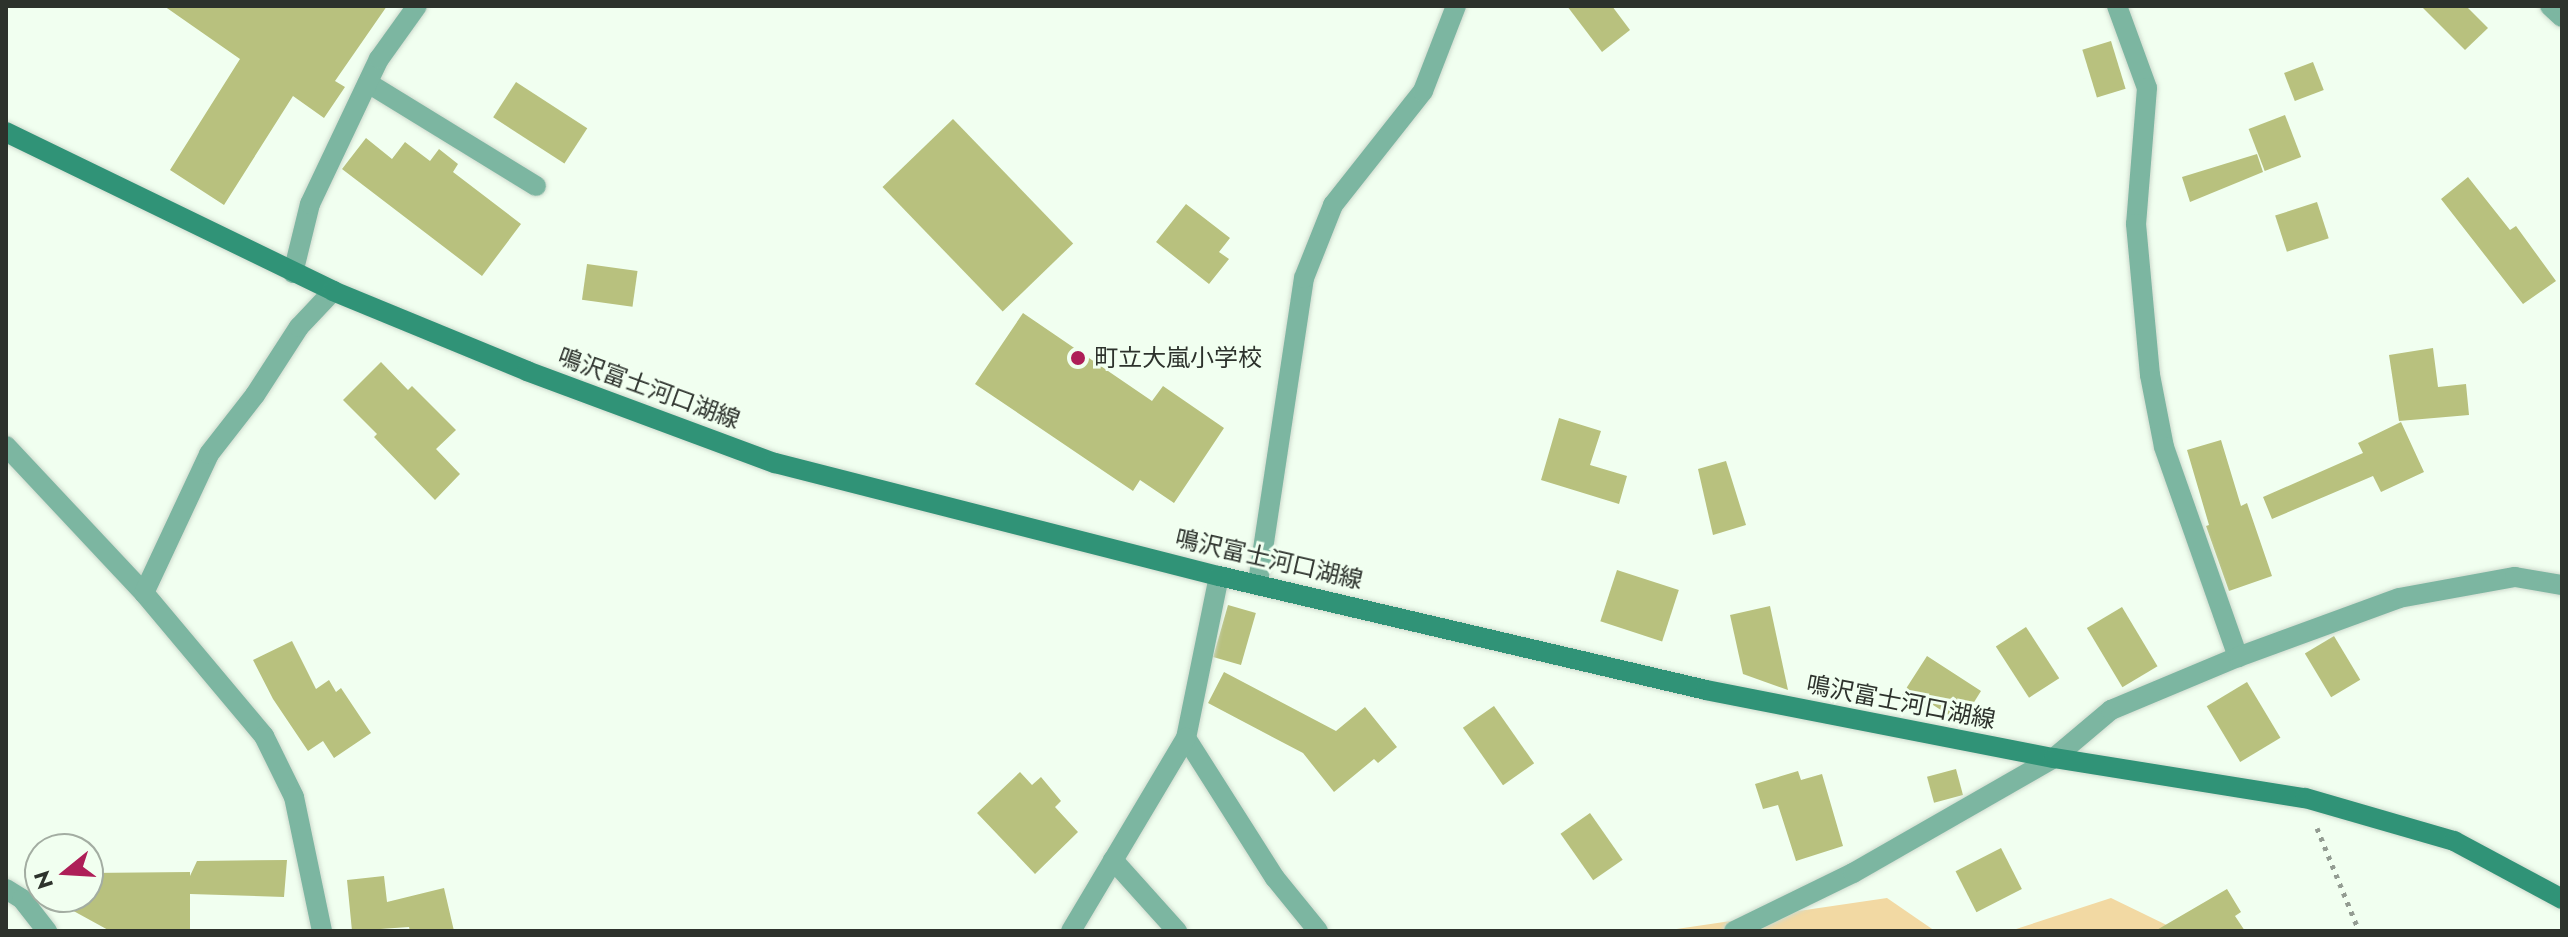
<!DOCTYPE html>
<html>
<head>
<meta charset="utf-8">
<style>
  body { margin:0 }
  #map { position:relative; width:2568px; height:937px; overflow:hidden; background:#f1fff0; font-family:Jost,"Noto Sans JP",sans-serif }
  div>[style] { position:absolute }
  .green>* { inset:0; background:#f2d9a3 }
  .building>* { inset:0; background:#b8c17e; transform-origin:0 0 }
  .path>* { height:5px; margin-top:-2.5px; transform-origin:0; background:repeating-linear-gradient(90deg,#939c92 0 4px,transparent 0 10px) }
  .roads { filter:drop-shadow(0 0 2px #cedacd) drop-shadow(0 0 2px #cedacd) }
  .street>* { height:20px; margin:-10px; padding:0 10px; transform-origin:10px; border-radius:10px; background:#7cb6a1 }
  .secondary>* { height:20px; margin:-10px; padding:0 10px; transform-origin:10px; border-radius:10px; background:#309377 }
  .dots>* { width:22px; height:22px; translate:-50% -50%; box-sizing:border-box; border:4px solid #f1fff0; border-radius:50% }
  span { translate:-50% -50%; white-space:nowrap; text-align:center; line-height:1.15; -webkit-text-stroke:6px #f1fff0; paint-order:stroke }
  .poi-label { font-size:24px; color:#2d322c }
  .left { translate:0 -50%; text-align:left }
  .street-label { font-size:24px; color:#2d322c }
  .frame { position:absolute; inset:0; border:8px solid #2d322c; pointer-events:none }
  .north { position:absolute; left:24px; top:833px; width:80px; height:80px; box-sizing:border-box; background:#f1fff0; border:2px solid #a3ada2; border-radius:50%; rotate:252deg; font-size:22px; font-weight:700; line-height:32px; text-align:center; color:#2d322c }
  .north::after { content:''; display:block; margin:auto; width:28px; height:36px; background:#ae1f58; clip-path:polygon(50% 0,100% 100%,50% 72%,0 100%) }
</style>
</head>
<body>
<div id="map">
  <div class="green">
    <div style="clip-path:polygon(1887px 898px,1935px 931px,1663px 931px)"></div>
    <div style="clip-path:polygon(2111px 898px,2179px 931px,2010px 931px)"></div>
  </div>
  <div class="building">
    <div style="clip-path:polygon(164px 6px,387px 6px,335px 81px,345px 87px,324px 118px,293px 96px,224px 205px,170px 170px,240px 59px)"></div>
    <div style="clip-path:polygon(1567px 6px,1612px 6px,1630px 30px,1602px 52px)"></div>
    <div style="clip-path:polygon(2421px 6px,2466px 6px,2488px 28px,2465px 50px)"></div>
    <div style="left:2111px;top:41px;width:50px;height:30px;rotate:73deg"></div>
    <div style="left:2313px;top:62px;width:30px;height:31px;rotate:69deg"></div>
    <div style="left:516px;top:82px;width:85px;height:42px;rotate:33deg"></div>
    <div style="left:2285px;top:115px;width:45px;height:39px;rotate:69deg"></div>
    <div style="left:953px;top:119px;width:173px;height:98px;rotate:46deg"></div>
    <div style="clip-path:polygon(366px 138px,392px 159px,405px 142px,430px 161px,439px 149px,458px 164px,453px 172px,521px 224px,482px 276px,342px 169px)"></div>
    <div style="clip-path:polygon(2257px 154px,2263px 172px,2190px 202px,2182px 177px)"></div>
    <div style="clip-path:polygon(2468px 177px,2510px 230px,2516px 226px,2556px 281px,2523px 304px,2441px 199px)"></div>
    <div style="left:2317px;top:202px;width:38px;height:44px;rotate:72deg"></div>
    <div style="clip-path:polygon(1186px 204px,1230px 238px,1219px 252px,1229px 259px,1209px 284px,1156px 242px)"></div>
    <div style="left:587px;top:264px;width:51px;height:36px;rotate:8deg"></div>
    <div style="clip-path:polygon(1023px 313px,1152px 401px,1163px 386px,1224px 428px,1174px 503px,1140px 480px,1133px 491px,975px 384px)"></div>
    <div style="clip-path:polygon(2433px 348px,2438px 387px,2466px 384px,2469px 415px,2399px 421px,2389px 355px)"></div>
    <div style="clip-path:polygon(381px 362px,408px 390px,412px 386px,456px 430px,436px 449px,460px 474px,435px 500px,374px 437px,377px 434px,343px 400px)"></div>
    <div style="clip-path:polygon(1559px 418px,1601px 431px,1590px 465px,1627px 476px,1619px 504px,1541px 480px)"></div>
    <div style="clip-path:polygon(2401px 422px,2424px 472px,2381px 492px,2373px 476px,2272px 519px,2263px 497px,2363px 453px,2358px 443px)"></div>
    <div style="clip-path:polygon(2221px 440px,2241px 506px,2247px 503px,2272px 576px,2229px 591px,2206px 526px,2209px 525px,2187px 450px)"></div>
    <div style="clip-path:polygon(1726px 461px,1746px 525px,1713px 535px,1698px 469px)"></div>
    <div style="left:1617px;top:570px;width:65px;height:54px;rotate:18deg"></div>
    <div style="left:1228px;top:605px;width:29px;height:54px;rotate:16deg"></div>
    <div style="clip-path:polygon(1770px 606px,1788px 690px,1743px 674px,1730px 615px)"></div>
    <div style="left:2122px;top:607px;width:69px;height:41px;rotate:59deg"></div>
    <div style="left:2026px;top:627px;width:61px;height:36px;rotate:57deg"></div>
    <div style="left:2334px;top:636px;width:51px;height:34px;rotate:59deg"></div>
    <div style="clip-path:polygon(292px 641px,316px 689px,329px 680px,336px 692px,341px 688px,371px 733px,334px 758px,323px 741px,308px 751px,273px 699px,253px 660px)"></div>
    <div style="clip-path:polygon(1927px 656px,1981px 691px,1961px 723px,1930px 703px,1924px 713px,1900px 698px)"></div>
    <div style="clip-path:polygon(1224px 672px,1336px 731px,1365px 707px,1397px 747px,1378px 763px,1374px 759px,1334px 792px,1303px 753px,1208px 703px)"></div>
    <div style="left:2247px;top:682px;width:65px;height:47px;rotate:59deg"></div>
    <div style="left:1494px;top:706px;width:70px;height:38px;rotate:55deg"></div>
    <div style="left:1956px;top:769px;width:27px;height:30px;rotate:75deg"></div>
    <div style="clip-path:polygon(1798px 771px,1801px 780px,1822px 774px,1843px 846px,1796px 861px,1778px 805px,1763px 809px,1755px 784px)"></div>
    <div style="clip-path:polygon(1020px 772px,1032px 785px,1041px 777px,1061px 801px,1055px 807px,1078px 832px,1035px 874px,977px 813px)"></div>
    <div style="left:1590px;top:813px;width:57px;height:36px;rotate:55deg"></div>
    <div style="left:2001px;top:848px;width:46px;height:51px;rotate:63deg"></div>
    <div style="clip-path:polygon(287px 860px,284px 897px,190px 894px,190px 931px,110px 931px,48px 897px,88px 897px,88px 873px,190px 872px,190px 876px,197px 861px)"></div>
    <div style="clip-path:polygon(384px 876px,387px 902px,444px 888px,454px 931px,410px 931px,409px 927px,352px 931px,347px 880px)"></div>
    <div style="clip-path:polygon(2227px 889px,2241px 912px,2235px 916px,2245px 931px,2155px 931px)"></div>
  </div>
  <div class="path">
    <div style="left:2317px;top:828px;width:111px;rotate:67.8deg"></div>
  </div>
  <div class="roads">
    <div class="street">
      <div style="left:2117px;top:6px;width:87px;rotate:69.9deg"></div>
      <div style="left:2147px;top:88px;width:136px;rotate:94.6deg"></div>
      <div style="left:2136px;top:224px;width:152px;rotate:84.7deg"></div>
      <div style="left:2150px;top:375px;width:73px;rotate:79deg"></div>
      <div style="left:2164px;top:447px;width:223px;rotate:70.6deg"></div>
      <div style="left:2550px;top:6px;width:16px;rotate:43deg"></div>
      <div style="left:368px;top:83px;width:197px;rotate:31.5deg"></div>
      <div style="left:293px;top:273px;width:71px;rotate:-76.2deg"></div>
      <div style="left:310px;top:204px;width:161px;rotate:-64.6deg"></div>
      <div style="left:379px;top:59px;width:65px;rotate:-54.4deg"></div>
      <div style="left:6px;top:446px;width:202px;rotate:46.8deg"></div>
      <div style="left:144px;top:593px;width:187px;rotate:50deg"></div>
      <div style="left:264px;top:736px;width:68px;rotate:63.8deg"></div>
      <div style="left:294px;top:797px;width:137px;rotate:78.2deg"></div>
      <div style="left:1219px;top:576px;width:165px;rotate:101.5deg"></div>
      <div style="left:1186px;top:738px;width:166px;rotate:57.6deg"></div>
      <div style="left:1275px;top:878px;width:68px;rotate:50.9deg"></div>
      <div style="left:1258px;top:582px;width:307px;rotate:-81.4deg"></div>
      <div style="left:1304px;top:278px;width:79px;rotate:-68.3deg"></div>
      <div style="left:1333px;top:205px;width:145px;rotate:-51.7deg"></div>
      <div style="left:1423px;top:91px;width:91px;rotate:-68.8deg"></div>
      <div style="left:144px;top:593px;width:153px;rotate:-64.9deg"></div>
      <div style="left:209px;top:454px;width:75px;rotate:-52.1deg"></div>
      <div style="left:255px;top:395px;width:81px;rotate:-57.1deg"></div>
      <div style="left:299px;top:327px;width:50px;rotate:-46.6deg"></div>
      <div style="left:1113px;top:860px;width:96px;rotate:48deg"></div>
      <div style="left:6px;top:889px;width:19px;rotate:32deg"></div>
      <div style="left:22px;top:899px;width:41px;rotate:52deg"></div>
      <div style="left:1071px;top:931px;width:225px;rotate:-59.2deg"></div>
      <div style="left:1734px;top:931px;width:132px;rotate:-26deg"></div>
      <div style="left:1853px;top:873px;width:232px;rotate:-29.8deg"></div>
      <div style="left:2054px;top:758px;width:75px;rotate:-40.1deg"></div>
      <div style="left:2111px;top:710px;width:138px;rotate:-22.7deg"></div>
      <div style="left:2238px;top:657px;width:171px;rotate:-20.1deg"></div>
      <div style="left:2399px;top:598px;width:118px;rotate:-10.3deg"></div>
      <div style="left:2515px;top:577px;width:48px;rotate:9.7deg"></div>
    </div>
    <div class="secondary">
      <div style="left:6px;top:132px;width:364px;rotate:25.9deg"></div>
      <div style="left:333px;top:291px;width:210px;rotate:22.4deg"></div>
      <div style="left:527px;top:371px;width:265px;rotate:20.4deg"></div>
      <div style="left:775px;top:463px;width:458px;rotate:14.3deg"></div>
      <div style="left:1219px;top:576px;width:500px;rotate:13.17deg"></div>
      <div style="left:1706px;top:690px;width:355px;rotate:11.1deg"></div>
      <div style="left:2054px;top:758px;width:254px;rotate:9.1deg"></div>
      <div style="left:2305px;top:798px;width:155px;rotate:16.1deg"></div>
      <div style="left:2454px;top:841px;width:123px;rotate:28.2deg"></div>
    </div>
  </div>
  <div class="dots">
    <div style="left:1078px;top:358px;background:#ae1f58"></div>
  </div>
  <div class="poi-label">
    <span class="left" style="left:1094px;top:358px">町立大嵐小学校</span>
  </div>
  <div class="street-label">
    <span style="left:649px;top:388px;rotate:20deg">鳴沢富士河口湖線</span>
    <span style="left:1269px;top:559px;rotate:13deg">鳴沢富士河口湖線</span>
    <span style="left:1901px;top:702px;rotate:11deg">鳴沢富士河口湖線</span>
  </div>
  <div class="frame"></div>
  <div class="north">N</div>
</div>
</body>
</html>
